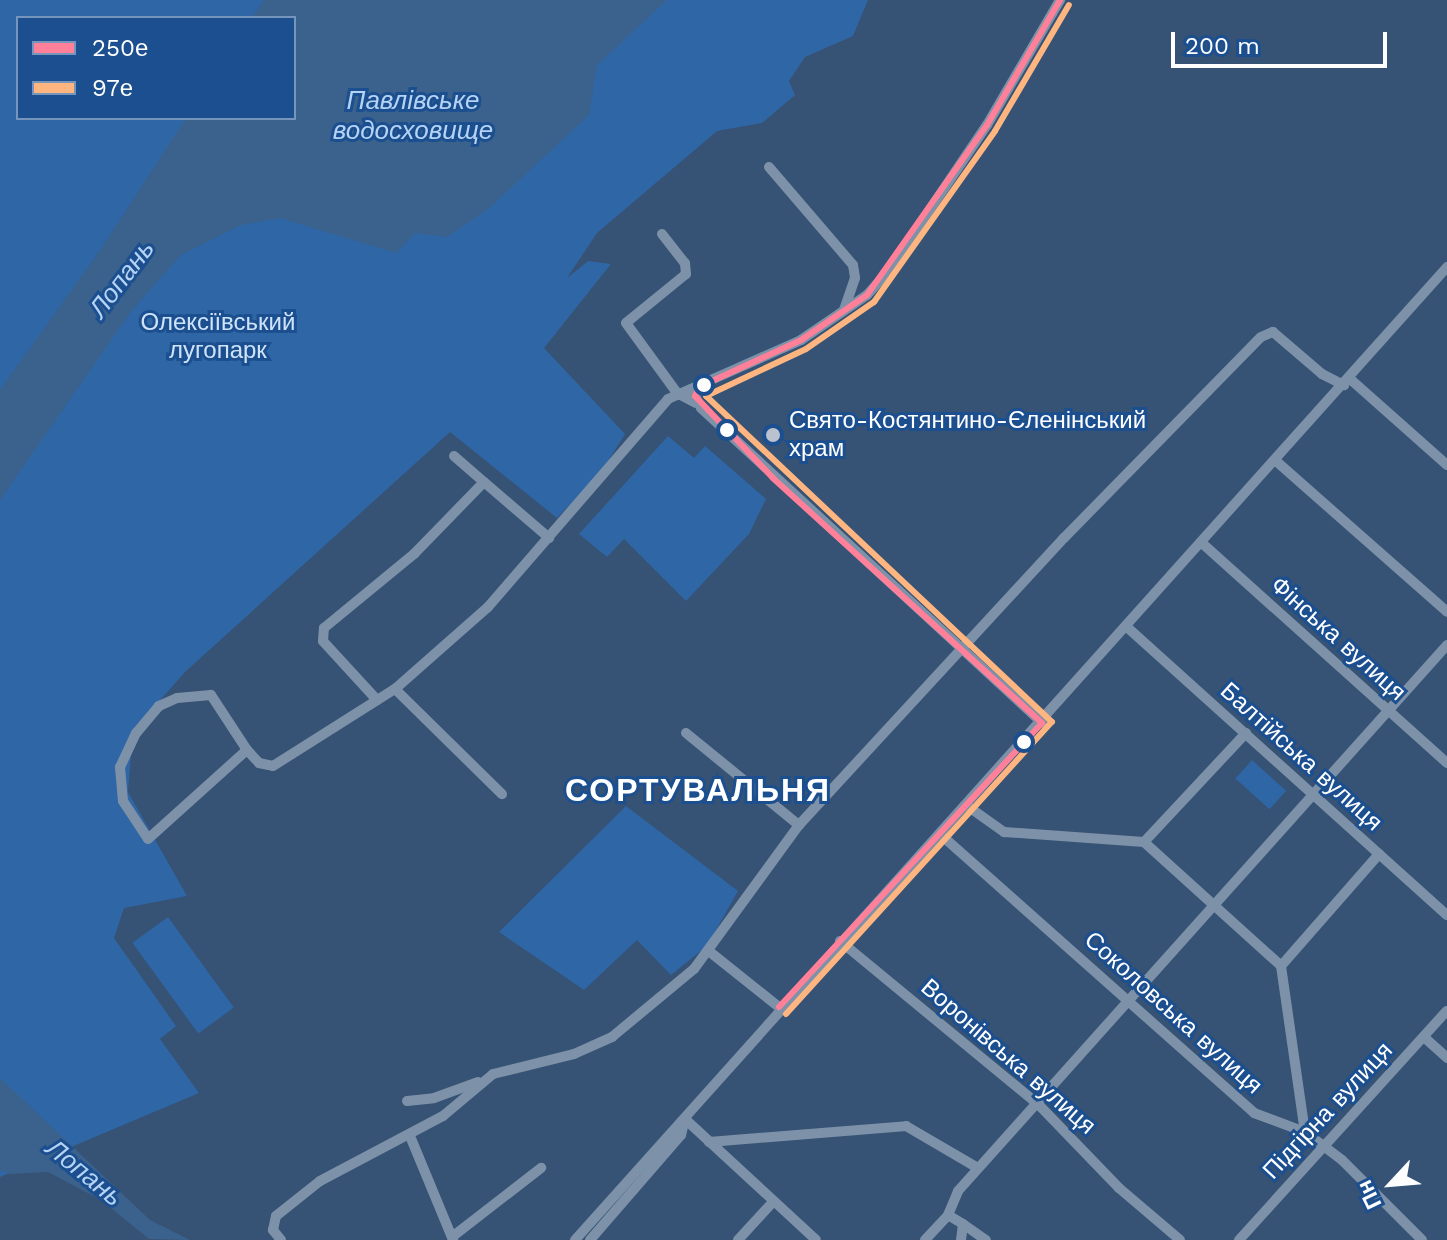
<!DOCTYPE html>
<html>
<head>
<meta charset="utf-8">
<style>
  body { margin:0 }
  #map { position:relative; width:1447px; height:1240px; overflow:hidden; background:#365274; font-family:"Work Sans",sans-serif }
  div>[style] { position:absolute }
  .green>* { inset:0; background:#2f66a5; transform-origin:0 0 }
  .water>* { inset:0; background:#3b618d }
  .minor>* { height:10px; margin:-5px; padding:0 5px; transform-origin:5px; border-radius:5px; background:#7d92a8 }
  .bus-1>* { height:6px; margin:-3px; padding:0 3px; transform-origin:3px; border-radius:3px; background:#ff8098 }
  .bus-2>* { height:6px; margin:-3px; padding:0 3px; transform-origin:3px; border-radius:3px; background:#ffb580 }
  .dots>* { width:22px; height:22px; translate:-50% -50%; box-sizing:border-box; border:4px solid #1b4f8f; border-radius:50% }
  span { translate:-50% -50%; white-space:nowrap; text-align:center; line-height:1.15; -webkit-text-stroke:6px #1b4f8f; paint-order:stroke }
  .park-label { font-size:24px; color:#cfe3fa }
  .poi-label { font-size:24px; color:#fff }
  .left { translate:0 -50%; text-align:left }
  .street-label { font-size:24px; color:#fff }
  .water-label { font-size:26px; color:#b5d3f5; font-style:italic }
  .district-label { font-size:32px; color:#fff; font-weight:700; letter-spacing:2px }
  .legend { position:absolute; left:16px; top:16px; width:280px; height:104px; box-sizing:border-box; background:#1b4f8f; border:2px solid #7695bc; margin:0; padding:10px 14px; list-style:none; font-size:24px; color:#fff }
  .legend li { display:flex; align-items:center; gap:16px; height:40px }
  .legend b { width:40px; border:2px solid #7695bc }
  .north { position:absolute; left:1351px; top:1144px; width:80px; height:80px; -webkit-text-stroke:6px #1b4f8f; paint-order:stroke; rotate:244deg; font-size:22px; font-weight:700; line-height:32px; text-align:center; color:#fff }
  .north::after { content:''; display:block; margin:auto; width:28px; height:36px; background:#fff; clip-path:polygon(50% 0,100% 100%,50% 72%,0 100%) }
  .scale { position:absolute; left:1171px; top:32px; width:216px; height:36px; box-sizing:border-box; border:4px solid #fff; border-top:0; padding-left:10px; font-size:24px; line-height:28px; white-space:nowrap; color:#fff; -webkit-text-stroke:6px #1b4f8f; paint-order:stroke }
</style>
</head>
<body>
<div id="map">
  <div class="green">
    <div style="clip-path:polygon(evenodd,0 0,868px 0,853px 36px,805px 57px,789px 81px,795px 95px,762px 123px,717px 131px,597px 233px,567px 278px,588px 261px,611px 264px,544px 348px,625px 434px,602px 471px,557px 518px,450px 432px,185px 672px,133px 731px,128px 792px,187px 896px,124px 908px,114px 938px,176px 1026px,160px 1039px,199px 1093px,0 1177px,0 0,18px 18px,294px 18px,294px 118px,18px 118px,18px 18px)"></div>
    <div style="clip-path:polygon(668px 436px,694px 458px,705px 446px,766px 499px,749px 534px,686px 601px,624px 539px,607px 557px,579px 534px)"></div>
    <div style="left:1252px;top:760px;width:46px;height:25px;rotate:42deg"></div>
    <div style="clip-path:polygon(626px 806px,738px 891px,707px 946px,671px 975px,637px 940px,584px 990px,499px 932px)"></div>
    <div style="left:168px;top:917px;width:112px;height:44px;rotate:54deg"></div>
  </div>
  <div class="water">
    <div style="clip-path:polygon(264px 0,667px 0,597px 65px,589px 115px,488px 209px,447px 237px,415px 233px,396px 253px,280px 218px,241px 225px,181px 255px,132px 310px,0 500px,0 390px,101px 249px,186px 118px,294px 118px,294px 18px,252px 18px)"></div>
    <div style="clip-path:polygon(0 1078px,150px 1220px,190px 1240px,149px 1239px,101px 1200px,48px 1172px,10px 1174px,0 1170px)"></div>
  </div>
  <div class="minor">
    <div style="left:769px;top:167px;width:129px;rotate:49.4deg"></div>
    <div style="left:853px;top:265px;width:13px;rotate:81deg"></div>
    <div style="left:855px;top:278px;width:34px;rotate:109deg"></div>
    <div style="left:662px;top:234px;width:37px;rotate:52deg"></div>
    <div style="left:685px;top:263px;width:11px;rotate:85deg"></div>
    <div style="left:686px;top:274px;width:77px;rotate:140.8deg"></div>
    <div style="left:626px;top:323px;width:87px;rotate:53.9deg"></div>
    <div style="left:677px;top:393px;width:21px;rotate:28deg"></div>
    <div style="left:1349px;top:378px;width:131px;rotate:41.6deg"></div>
    <div style="left:699px;top:387px;width:10px;rotate:114deg"></div>
    <div style="left:695px;top:396px;width:13px;rotate:63deg"></div>
    <div style="left:701px;top:408px;width:464px;rotate:42.7deg"></div>
    <div style="left:454px;top:456px;width:40px;rotate:41deg"></div>
    <div style="left:1276px;top:461px;width:228px;rotate:41.4deg"></div>
    <div style="left:1203px;top:544px;width:328px;rotate:41.9deg"></div>
    <div style="left:1128px;top:628px;width:429px;rotate:42deg"></div>
    <div style="left:395px;top:689px;width:150px;rotate:44.5deg"></div>
    <div style="left:377px;top:700px;width:80px;rotate:-132.5deg"></div>
    <div style="left:323px;top:641px;width:13px;rotate:-86deg"></div>
    <div style="left:324px;top:628px;width:117px;rotate:-39.4deg"></div>
    <div style="left:414px;top:554px;width:100px;rotate:-45.8deg"></div>
    <div style="left:484px;top:482px;width:86px;rotate:40.7deg"></div>
    <div style="left:686px;top:733px;width:146px;rotate:39.2deg"></div>
    <div style="left:1246px;top:733px;width:149px;rotate:133.1deg"></div>
    <div style="left:1144px;top:842px;width:185px;rotate:42.1deg"></div>
    <div style="left:1281px;top:966px;width:149px;rotate:-48.8deg"></div>
    <div style="left:247px;top:750px;width:66px;rotate:-123.2deg"></div>
    <div style="left:211px;top:695px;width:34px;rotate:175deg"></div>
    <div style="left:177px;top:698px;width:20px;rotate:156deg"></div>
    <div style="left:159px;top:706px;width:35px;rotate:130deg"></div>
    <div style="left:136px;top:733px;width:38px;rotate:115deg"></div>
    <div style="left:120px;top:767px;width:34px;rotate:85deg"></div>
    <div style="left:123px;top:801px;width:45px;rotate:56.7deg"></div>
    <div style="left:148px;top:839px;width:133px;rotate:-42deg"></div>
    <div style="left:247px;top:750px;width:18px;rotate:47deg"></div>
    <div style="left:259px;top:763px;width:14px;rotate:12deg"></div>
    <div style="left:273px;top:766px;width:144px;rotate:-32.3deg"></div>
    <div style="left:395px;top:689px;width:124px;rotate:-41.4deg"></div>
    <div style="left:488px;top:607px;width:275px;rotate:-49.1deg"></div>
    <div style="left:668px;top:399px;width:145px;rotate:-23.9deg"></div>
    <div style="left:801px;top:340px;width:80px;rotate:-34.3deg"></div>
    <div style="left:867px;top:295px;width:30px;rotate:-48deg"></div>
    <div style="left:887px;top:273px;width:179px;rotate:-56deg"></div>
    <div style="left:987px;top:125px;width:145px;rotate:-59.7deg"></div>
    <div style="left:966px;top:805px;width:47px;rotate:35.4deg"></div>
    <div style="left:1004px;top:832px;width:140px;rotate:4.1deg"></div>
    <div style="left:940px;top:834px;width:420px;rotate:41.6deg"></div>
    <div style="left:1254px;top:1113px;width:54px;rotate:20.4deg"></div>
    <div style="left:1305px;top:1132px;width:46px;rotate:37.1deg"></div>
    <div style="left:1342px;top:1160px;width:113px;rotate:45deg"></div>
    <div style="left:840px;top:941px;width:256px;rotate:39.5deg"></div>
    <div style="left:1038px;top:1104px;width:117px;rotate:46deg"></div>
    <div style="left:1119px;top:1188px;width:80px;rotate:40.4deg"></div>
    <div style="left:710px;top:952px;width:88px;rotate:38.6deg"></div>
    <div style="left:1281px;top:966px;width:168px;rotate:81.8deg"></div>
    <div style="left:1425px;top:1038px;width:30px;rotate:42deg"></div>
    <div style="left:407px;top:1101px;width:27px;rotate:-6deg"></div>
    <div style="left:434px;top:1098px;width:47px;rotate:-20deg"></div>
    <div style="left:685px;top:1119px;width:178px;rotate:42.7deg"></div>
    <div style="left:410px;top:1136px;width:113px;rotate:67.5deg"></div>
    <div style="left:709px;top:1142px;width:198px;rotate:-4.6deg"></div>
    <div style="left:906px;top:1126px;width:83px;rotate:30.3deg"></div>
    <div style="left:963px;top:1224px;width:28px;rotate:35deg"></div>
    <div style="left:452px;top:1237px;width:113px;rotate:-37.8deg"></div>
    <div style="left:281px;top:1240px;width:13px;rotate:-129deg"></div>
    <div style="left:273px;top:1230px;width:14px;rotate:-78deg"></div>
    <div style="left:276px;top:1216px;width:56px;rotate:-38.5deg"></div>
    <div style="left:320px;top:1181px;width:139px;rotate:-27.9deg"></div>
    <div style="left:443px;top:1116px;width:65px;rotate:-40deg"></div>
    <div style="left:493px;top:1074px;width:83px;rotate:-13.9deg"></div>
    <div style="left:574px;top:1054px;width:42px;rotate:-24.1deg"></div>
    <div style="left:612px;top:1037px;width:107px;rotate:-39.7deg"></div>
    <div style="left:694px;top:969px;width:178px;rotate:-53.9deg"></div>
    <div style="left:799px;top:825px;width:391px;rotate:-47.3deg"></div>
    <div style="left:1064px;top:538px;width:281px;rotate:-45.6deg"></div>
    <div style="left:1261px;top:337px;width:13px;rotate:-23deg"></div>
    <div style="left:1273px;top:332px;width:65px;rotate:40.6deg"></div>
    <div style="left:1322px;top:374px;width:25px;rotate:27deg"></div>
    <div style="left:575px;top:1240px;width:1307px;rotate:-48.13deg"></div>
    <div style="left:590px;top:1240px;width:139px;rotate:-49.1deg"></div>
    <div style="left:681px;top:1135px;width:16px;rotate:-76deg"></div>
    <div style="left:738px;top:1240px;width:52px;rotate:-47.4deg"></div>
    <div style="left:925px;top:1240px;width:34px;rotate:-47deg"></div>
    <div style="left:961px;top:1240px;width:16px;rotate:-83deg"></div>
    <div style="left:963px;top:1224px;width:17px;rotate:-149deg"></div>
    <div style="left:948px;top:1215px;width:26px;rotate:-67deg"></div>
    <div style="left:958px;top:1191px;width:733px;rotate:-48.15deg"></div>
    <div style="left:1239px;top:1240px;width:309px;rotate:-47.8deg"></div>
  </div>
  <div class="bus-1">
    <div style="left:779px;top:1007px;width:387px;rotate:-47.2deg"></div>
    <div style="left:1042px;top:723px;width:364px;rotate:-137.7deg"></div>
    <div style="left:773px;top:478px;width:113px;rotate:-133.6deg"></div>
    <div style="left:695px;top:396px;width:10px;rotate:-66deg"></div>
    <div style="left:699px;top:387px;width:112px;rotate:-24.7deg"></div>
    <div style="left:801px;top:340px;width:80px;rotate:-34.3deg"></div>
    <div style="left:867px;top:295px;width:208px;rotate:-54.8deg"></div>
    <div style="left:987px;top:125px;width:145px;rotate:-59.7deg"></div>
  </div>
  <div class="bus-2">
    <div style="left:786px;top:1014px;width:395px;rotate:-47.7deg"></div>
    <div style="left:1052px;top:722px;width:475px;rotate:-136.7deg"></div>
    <div style="left:706px;top:396px;width:110px;rotate:-25.2deg"></div>
    <div style="left:806px;top:349px;width:83px;rotate:-34.7deg"></div>
    <div style="left:874px;top:302px;width:209px;rotate:-54.7deg"></div>
    <div style="left:995px;top:131px;width:146px;rotate:-59.6deg"></div>
  </div>
  <div class="dots">
    <div style="left:704px;top:385px;background:#fff"></div>
    <div style="left:727px;top:430px;background:#fff"></div>
    <div style="left:773px;top:435px;background:#b9c2ce"></div>
    <div style="left:1024px;top:742px;background:#fff"></div>
  </div>
  <div class="park-label">
    <span style="left:218px;top:337px">Олексіївський<br>лугопарк</span>
  </div>
  <div class="poi-label">
    <span class="left" style="left:789px;top:435px">Свято-Костянтино-Єленінський<br>храм</span>
  </div>
  <div class="street-label">
    <span style="left:1338px;top:639px;rotate:42deg">Фінська вулиця</span>
    <span style="left:1301px;top:757px;rotate:42deg">Балтійська вулиця</span>
    <span style="left:1173px;top:1013px;rotate:42deg">Соколовська вулиця</span>
    <span style="left:1008px;top:1057px;rotate:41deg">Воронівська вулиця</span>
    <span style="left:1328px;top:1111px;rotate:-47deg">Підгірна вулиця</span>
  </div>
  <div class="water-label">
    <span style="left:413px;top:116px">Павлівське<br>водосховище</span>
    <span style="left:122px;top:279px;rotate:-53deg">Лопань</span>
    <span style="left:84px;top:1173px;rotate:39deg">Лопань</span>
  </div>
  <div class="district-label">
    <span style="left:698px;top:790px">СОРТУВАЛЬНЯ</span>
  </div>
  <ul class="legend">
  <li><b style="height:10px;background:#ff8098"></b>250е</li>
  <li><b style="height:10px;background:#ffb580"></b>97е</li>
  </ul>
  <div class="north">Пн</div>
  <div class="scale">200 m</div>
</div>
</body>
</html>
